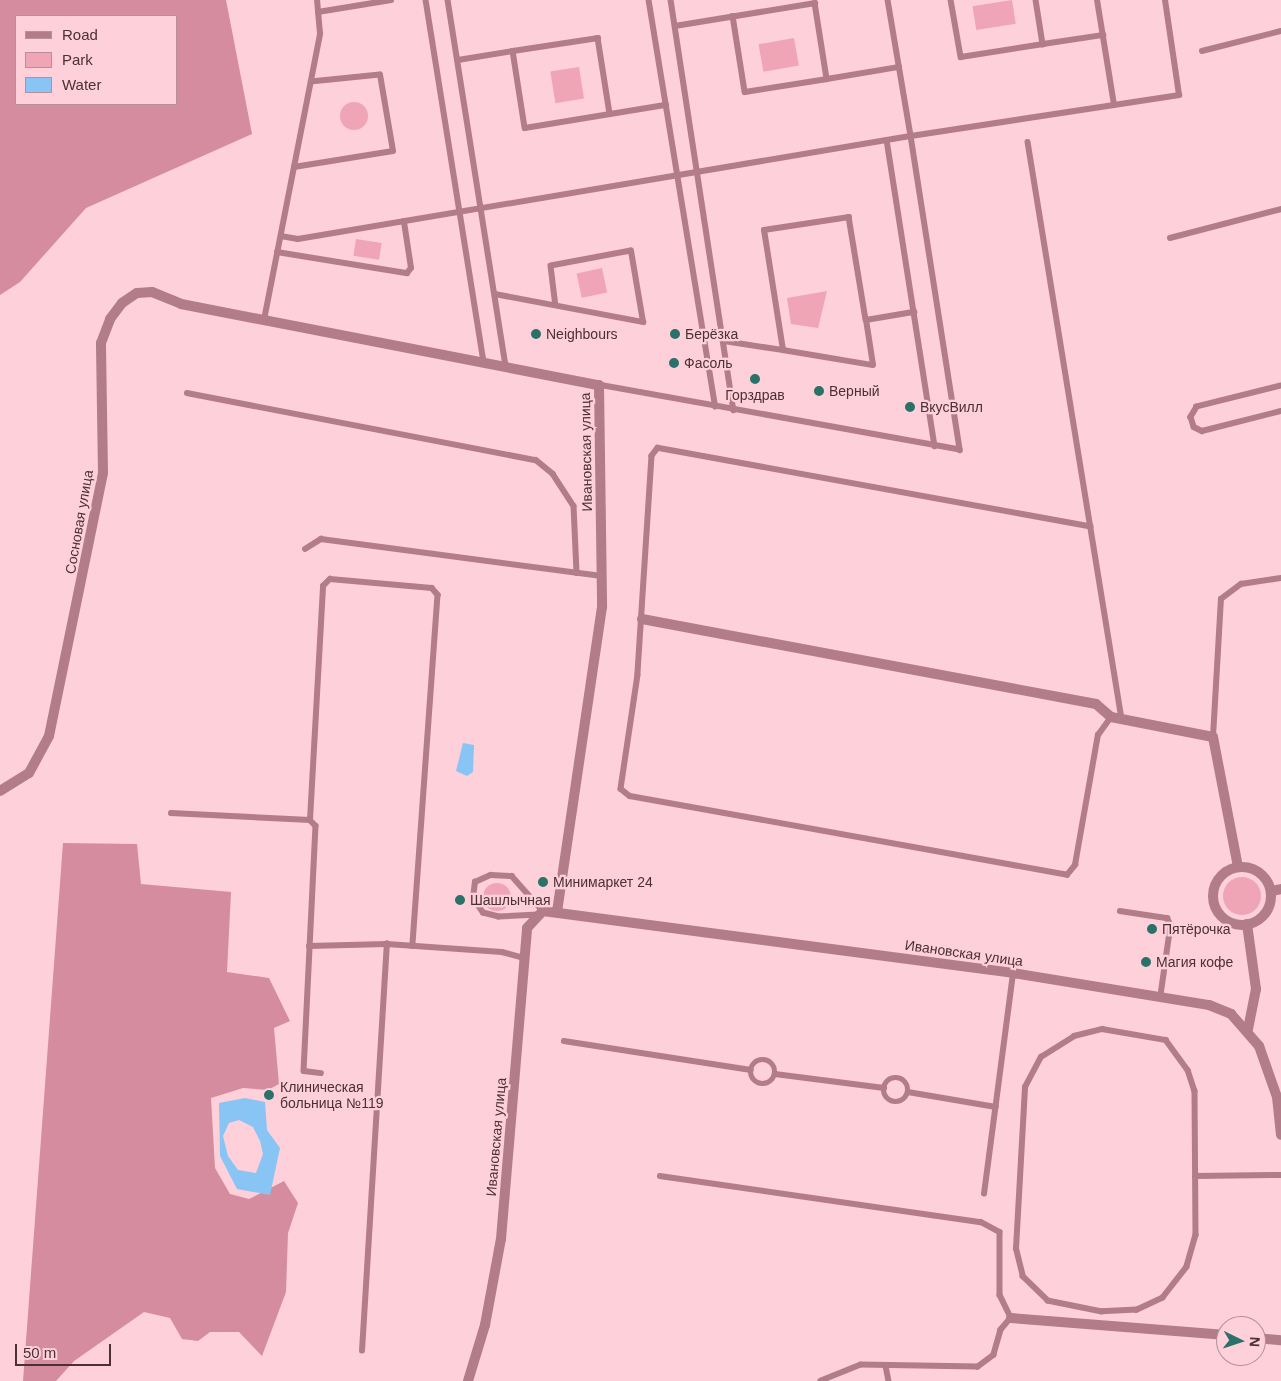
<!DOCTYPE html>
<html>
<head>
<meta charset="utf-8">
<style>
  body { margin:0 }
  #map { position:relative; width:1281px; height:1381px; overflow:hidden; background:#fdd0da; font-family:Arial,sans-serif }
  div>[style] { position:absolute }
  .green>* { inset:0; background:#efa5b6; transform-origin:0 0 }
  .round { border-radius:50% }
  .forest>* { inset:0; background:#d58c9e }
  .water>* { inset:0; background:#89c5f4 }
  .service>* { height:5.5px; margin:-2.75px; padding:0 2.75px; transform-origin:2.75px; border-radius:2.75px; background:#b27c89 }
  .service>.ring { margin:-2.75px; padding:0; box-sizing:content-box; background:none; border:5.5px solid #b27c89; border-radius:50% }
  .minor>* { height:10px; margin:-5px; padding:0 5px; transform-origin:5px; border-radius:5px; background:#b27c89 }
  .minor>.ring { margin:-5px; padding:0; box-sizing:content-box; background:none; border:10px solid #b27c89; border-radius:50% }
  .dots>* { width:14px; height:14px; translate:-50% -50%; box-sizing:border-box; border:2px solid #fdd0da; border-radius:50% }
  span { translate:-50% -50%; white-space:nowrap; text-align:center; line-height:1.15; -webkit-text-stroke:4.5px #fdd0da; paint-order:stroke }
  .poi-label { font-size:14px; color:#4c3037 }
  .left { translate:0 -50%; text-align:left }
  .street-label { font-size:14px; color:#4c3037 }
  .legend { position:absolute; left:15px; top:15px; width:162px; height:90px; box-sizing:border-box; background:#fdd0da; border:1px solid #b69099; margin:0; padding:6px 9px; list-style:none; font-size:15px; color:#4c3037 }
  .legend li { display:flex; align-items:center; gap:10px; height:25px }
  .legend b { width:25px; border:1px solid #b69099 }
  .north { position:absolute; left:1216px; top:1316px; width:50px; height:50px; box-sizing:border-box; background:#fdd0da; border:1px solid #b69099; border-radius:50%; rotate:94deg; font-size:14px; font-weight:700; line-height:20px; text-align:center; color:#4c3037 }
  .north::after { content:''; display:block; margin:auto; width:18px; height:22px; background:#2a7168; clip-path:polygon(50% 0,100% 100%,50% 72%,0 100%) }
  .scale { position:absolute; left:15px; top:1344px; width:96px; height:22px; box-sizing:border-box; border:2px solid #4c3037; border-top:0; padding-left:6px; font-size:15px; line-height:18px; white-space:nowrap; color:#4c3037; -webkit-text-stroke:4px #fdd0da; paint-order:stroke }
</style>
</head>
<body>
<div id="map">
  <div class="green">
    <div style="left:1012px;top:0;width:24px;height:40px;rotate:81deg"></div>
    <div style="left:794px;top:38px;width:28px;height:36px;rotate:80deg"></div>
    <div style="left:579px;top:67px;width:32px;height:29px;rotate:81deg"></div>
    <div class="round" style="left:340px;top:102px;width:28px;height:28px"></div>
    <div style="left:356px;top:239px;width:26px;height:17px;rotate:9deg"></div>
    <div style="left:602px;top:268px;width:25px;height:26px;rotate:78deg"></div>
    <div style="clip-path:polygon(827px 291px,818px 328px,791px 324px,787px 298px)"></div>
    <div class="round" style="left:1223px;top:877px;width:38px;height:38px"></div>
    <div class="round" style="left:483px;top:883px;width:28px;height:28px"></div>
  </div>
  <div class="forest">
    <div style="clip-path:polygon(evenodd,0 0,226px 0,252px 134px,86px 208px,20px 282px,0 295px,0 0,16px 16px,176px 16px,176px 104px,16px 104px,16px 16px)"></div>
    <div style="clip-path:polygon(63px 843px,137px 844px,141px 884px,231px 892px,227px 972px,269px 978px,290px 1021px,274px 1028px,279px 1084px,268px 1090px,243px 1088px,211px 1098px,215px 1168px,230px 1194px,249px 1199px,284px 1181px,298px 1203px,288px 1233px,286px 1292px,262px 1356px,239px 1332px,210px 1332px,198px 1341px,182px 1339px,170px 1318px,144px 1312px,74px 1361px,56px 1381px,23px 1381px)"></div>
  </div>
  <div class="water">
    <div style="clip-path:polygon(463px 743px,474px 745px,473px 772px,467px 776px,456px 771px)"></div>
    <div style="clip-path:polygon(evenodd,245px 1098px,265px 1102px,267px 1130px,280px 1148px,270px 1195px,237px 1189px,220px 1156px,219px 1103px,245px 1098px,239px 1120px,253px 1127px,260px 1141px,263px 1154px,256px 1173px,238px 1170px,228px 1156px,223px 1136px,229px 1123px,239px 1120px)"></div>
  </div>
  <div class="service">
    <div style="left:426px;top:0;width:368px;rotate:80.9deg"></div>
    <div style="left:448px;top:0;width:372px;rotate:81deg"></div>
    <div style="left:649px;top:0;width:412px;rotate:80.7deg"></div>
    <div style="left:671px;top:0;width:415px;rotate:81.3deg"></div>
    <div style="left:888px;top:0;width:138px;rotate:80.4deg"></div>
    <div style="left:911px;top:136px;width:205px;rotate:-8.7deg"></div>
    <div style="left:1114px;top:105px;width:106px;rotate:-99.2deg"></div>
    <div style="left:951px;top:0;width:58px;rotate:80deg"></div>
    <div style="left:961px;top:57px;width:83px;rotate:-9deg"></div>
    <div style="left:1036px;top:0;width:45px;rotate:81deg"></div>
    <div style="left:1043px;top:44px;width:61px;rotate:-8.5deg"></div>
    <div style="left:318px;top:12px;width:74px;rotate:-9.3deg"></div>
    <div style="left:733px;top:16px;width:77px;rotate:81deg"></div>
    <div style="left:745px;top:92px;width:83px;rotate:-9deg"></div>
    <div style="left:675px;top:26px;width:142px;rotate:-9.3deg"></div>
    <div style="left:815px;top:3px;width:77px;rotate:81deg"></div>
    <div style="left:827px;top:79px;width:73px;rotate:-9.5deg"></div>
    <div style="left:513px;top:51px;width:86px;rotate:-8.7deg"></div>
    <div style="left:598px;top:38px;width:77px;rotate:81deg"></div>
    <div style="left:1202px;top:51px;width:81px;rotate:-14.2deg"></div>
    <div style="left:458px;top:60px;width:56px;rotate:-9.3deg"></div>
    <div style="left:513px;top:51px;width:78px;rotate:81.1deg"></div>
    <div style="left:525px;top:128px;width:143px;rotate:-9.3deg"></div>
    <div style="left:1114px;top:105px;width:66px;rotate:-8.7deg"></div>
    <div style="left:1179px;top:95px;width:96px;rotate:-98.4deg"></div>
    <div style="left:887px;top:140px;width:310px;rotate:81.1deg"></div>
    <div style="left:1028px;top:142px;width:585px;rotate:80.75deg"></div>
    <div style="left:294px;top:167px;width:100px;rotate:-9.2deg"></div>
    <div style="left:393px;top:151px;width:77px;rotate:-99.7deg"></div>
    <div style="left:380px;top:75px;width:69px;rotate:174.2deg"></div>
    <div style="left:281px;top:236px;width:17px;rotate:10deg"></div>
    <div style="left:298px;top:239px;width:622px;rotate:-9.54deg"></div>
    <div style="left:911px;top:136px;width:318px;rotate:81.1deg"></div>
    <div style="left:960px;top:450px;width:367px;rotate:-169.8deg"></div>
    <div style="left:1170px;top:238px;width:115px;rotate:-14.6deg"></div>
    <div style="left:277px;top:252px;width:132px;rotate:9.2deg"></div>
    <div style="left:407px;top:273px;width:6px;rotate:-51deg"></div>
    <div style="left:411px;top:268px;width:47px;rotate:-98.7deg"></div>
    <div style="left:495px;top:294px;width:151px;rotate:10.7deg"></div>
    <div style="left:643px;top:322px;width:72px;rotate:-99.6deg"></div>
    <div style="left:631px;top:251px;width:81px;rotate:169.4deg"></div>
    <div style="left:551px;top:266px;width:38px;rotate:83deg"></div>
    <div style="left:264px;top:320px;width:291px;rotate:-78.9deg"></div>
    <div style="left:320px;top:34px;width:34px;rotate:-95deg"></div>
    <div style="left:724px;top:341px;width:60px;rotate:8.7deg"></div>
    <div style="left:783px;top:350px;width:121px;rotate:-99deg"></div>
    <div style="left:764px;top:230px;width:86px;rotate:-8.7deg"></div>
    <div style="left:849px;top:217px;width:104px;rotate:80.6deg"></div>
    <div style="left:866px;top:320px;width:49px;rotate:-9.5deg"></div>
    <div style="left:783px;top:350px;width:91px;rotate:9.5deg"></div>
    <div style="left:873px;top:365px;width:46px;rotate:-98.8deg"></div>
    <div style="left:1281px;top:386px;width:87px;rotate:166deg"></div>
    <div style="left:1197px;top:407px;width:12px;rotate:121deg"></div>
    <div style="left:1191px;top:417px;width:10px;rotate:73deg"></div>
    <div style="left:1194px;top:427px;width:9px;rotate:27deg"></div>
    <div style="left:1202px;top:431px;width:81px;rotate:-14.2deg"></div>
    <div style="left:187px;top:393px;width:355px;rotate:10.9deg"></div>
    <div style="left:536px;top:460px;width:22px;rotate:39deg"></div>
    <div style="left:553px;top:474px;width:38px;rotate:57deg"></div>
    <div style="left:574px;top:506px;width:67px;rotate:87.4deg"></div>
    <div style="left:1091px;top:527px;width:440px;rotate:-169.7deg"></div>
    <div style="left:658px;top:448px;width:10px;rotate:127deg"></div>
    <div style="left:652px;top:456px;width:219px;rotate:93.7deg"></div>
    <div style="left:638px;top:675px;width:115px;rotate:98.5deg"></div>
    <div style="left:621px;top:789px;width:11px;rotate:38deg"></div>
    <div style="left:630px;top:796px;width:444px;rotate:10.2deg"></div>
    <div style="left:1067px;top:875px;width:13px;rotate:-51deg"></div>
    <div style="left:1075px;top:865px;width:132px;rotate:-80deg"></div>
    <div style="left:1098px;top:735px;width:22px;rotate:-54deg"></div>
    <div style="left:305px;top:549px;width:19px;rotate:-32deg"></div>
    <div style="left:321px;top:539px;width:283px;rotate:7.5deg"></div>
    <div style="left:1213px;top:737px;width:138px;rotate:-86.7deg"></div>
    <div style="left:1221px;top:599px;width:25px;rotate:-37deg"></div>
    <div style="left:1241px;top:584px;width:40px;rotate:-8.5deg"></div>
    <div style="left:171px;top:813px;width:139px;rotate:2.9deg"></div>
    <div style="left:310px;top:820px;width:234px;rotate:-86.8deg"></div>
    <div style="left:323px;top:586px;width:10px;rotate:-45deg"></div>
    <div style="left:330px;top:579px;width:102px;rotate:5deg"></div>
    <div style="left:432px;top:588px;width:9px;rotate:49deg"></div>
    <div style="left:438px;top:595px;width:352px;rotate:94.1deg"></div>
    <div style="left:310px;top:820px;width:8px;rotate:45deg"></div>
    <div style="left:316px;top:826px;width:245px;rotate:92.8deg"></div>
    <div style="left:304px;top:1071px;width:17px;rotate:7deg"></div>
    <div style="left:1120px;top:911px;width:48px;rotate:8.5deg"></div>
    <div style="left:1167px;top:918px;width:8px;rotate:60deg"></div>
    <div style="left:1171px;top:925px;width:71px;rotate:98.1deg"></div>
    <div style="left:538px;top:915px;width:39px;rotate:177deg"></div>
    <div style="left:499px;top:917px;width:16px;rotate:-166deg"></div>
    <div style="left:483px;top:913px;width:18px;rotate:-124deg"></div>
    <div style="left:473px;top:898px;width:16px;rotate:-83deg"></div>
    <div style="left:475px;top:882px;width:17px;rotate:-24deg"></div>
    <div style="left:491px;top:875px;width:21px;rotate:3deg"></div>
    <div style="left:512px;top:876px;width:47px;rotate:48.5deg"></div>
    <div style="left:309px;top:946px;width:78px;rotate:-1.5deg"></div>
    <div style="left:1102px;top:1029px;width:65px;rotate:9.8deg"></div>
    <div style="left:1166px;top:1040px;width:37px;rotate:54deg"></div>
    <div style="left:1188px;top:1070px;width:22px;rotate:72deg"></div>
    <div style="left:1195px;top:1091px;width:144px;rotate:89.6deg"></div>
    <div style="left:1196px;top:1235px;width:33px;rotate:106deg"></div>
    <div style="left:1187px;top:1267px;width:39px;rotate:128deg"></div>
    <div style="left:1163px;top:1298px;width:29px;rotate:155deg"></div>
    <div style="left:1137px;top:1310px;width:35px;rotate:177deg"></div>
    <div style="left:1102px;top:1312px;width:55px;rotate:-168.5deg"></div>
    <div style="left:1048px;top:1301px;width:35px;rotate:-136deg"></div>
    <div style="left:1023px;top:1277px;width:29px;rotate:-104deg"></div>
    <div style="left:1016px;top:1249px;width:162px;rotate:-86.8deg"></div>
    <div style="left:1025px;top:1087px;width:34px;rotate:-62deg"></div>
    <div style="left:1041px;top:1057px;width:39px;rotate:-32deg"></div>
    <div style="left:1074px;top:1036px;width:29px;rotate:-14deg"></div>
    <div style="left:564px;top:1041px;width:189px;rotate:8.8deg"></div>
    <div class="ring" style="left:751px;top:1060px;width:18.5px;height:18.5px"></div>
    <div style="left:775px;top:1074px;width:110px;rotate:7.3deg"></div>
    <div class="ring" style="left:884px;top:1078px;width:18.5px;height:18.5px"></div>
    <div style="left:908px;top:1092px;width:89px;rotate:9.7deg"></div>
    <div style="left:660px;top:1176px;width:324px;rotate:8.2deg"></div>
    <div style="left:981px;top:1222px;width:21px;rotate:28deg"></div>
    <div style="left:1000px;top:1232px;width:63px;rotate:90deg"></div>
    <div style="left:1000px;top:1295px;width:25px;rotate:64deg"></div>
    <div style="left:1011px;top:1318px;width:16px;rotate:130deg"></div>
    <div style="left:1001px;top:1330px;width:26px;rotate:106deg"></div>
    <div style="left:994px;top:1355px;width:20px;rotate:143deg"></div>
    <div style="left:978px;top:1367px;width:117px;rotate:-179deg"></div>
    <div style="left:861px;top:1365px;width:43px;rotate:158.2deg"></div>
    <div style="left:1195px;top:1176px;width:86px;rotate:-0.7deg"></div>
    <div style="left:984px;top:1194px;width:223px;rotate:-82.5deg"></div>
    <div style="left:362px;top:1351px;width:408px;rotate:-86.5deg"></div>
    <div style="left:387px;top:944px;width:115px;rotate:4deg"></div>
    <div style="left:502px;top:952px;width:23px;rotate:15deg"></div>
    <div style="left:886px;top:1366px;width:15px;rotate:79deg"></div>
  </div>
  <div class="minor">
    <div style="left:642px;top:619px;width:462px;rotate:10.6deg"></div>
    <div style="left:1096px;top:704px;width:20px;rotate:41deg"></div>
    <div style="left:1111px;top:717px;width:104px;rotate:11.1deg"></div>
    <div style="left:1213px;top:737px;width:132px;rotate:79.1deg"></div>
    <div style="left:0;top:791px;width:34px;rotate:-32deg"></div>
    <div style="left:29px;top:773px;width:42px;rotate:-61.6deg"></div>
    <div style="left:49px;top:736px;width:268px;rotate:-78.4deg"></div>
    <div style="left:103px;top:473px;width:130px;rotate:-90.9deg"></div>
    <div style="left:101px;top:343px;width:26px;rotate:-69deg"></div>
    <div style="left:110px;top:319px;width:20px;rotate:-53deg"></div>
    <div style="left:122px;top:303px;width:18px;rotate:-34deg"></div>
    <div style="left:137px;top:293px;width:15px;rotate:-4deg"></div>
    <div style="left:152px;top:292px;width:31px;rotate:22deg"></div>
    <div style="left:181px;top:304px;width:426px;rotate:11deg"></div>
    <div style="left:599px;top:385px;width:222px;rotate:89.2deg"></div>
    <div style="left:602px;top:607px;width:307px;rotate:98.4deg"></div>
    <div class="ring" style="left:1213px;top:867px;width:48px;height:48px"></div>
    <div style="left:1271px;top:891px;width:10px;rotate:-11deg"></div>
    <div style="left:1247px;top:924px;width:66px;rotate:82.1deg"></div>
    <div style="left:1256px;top:989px;width:41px;rotate:101.3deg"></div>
    <div style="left:1011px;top:1318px;width:216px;rotate:4.5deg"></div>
    <div style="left:1256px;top:1338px;width:25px;rotate:5deg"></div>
    <div style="left:468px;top:1381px;width:59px;rotate:-73.1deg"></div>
    <div style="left:485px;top:1325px;width:87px;rotate:-79.5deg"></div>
    <div style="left:501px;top:1239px;width:312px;rotate:-85.2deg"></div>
    <div style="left:527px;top:928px;width:23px;rotate:-47deg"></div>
    <div style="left:543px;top:911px;width:474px;rotate:7.5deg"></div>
    <div style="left:1013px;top:973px;width:199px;rotate:9.3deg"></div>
    <div style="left:1209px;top:1005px;width:24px;rotate:22deg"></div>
    <div style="left:1231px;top:1014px;width:43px;rotate:48.8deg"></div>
    <div style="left:1259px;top:1046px;width:54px;rotate:70.6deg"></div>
    <div style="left:1277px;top:1097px;width:38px;rotate:84deg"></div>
  </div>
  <div class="dots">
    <div style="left:536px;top:334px;background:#2a7168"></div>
    <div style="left:675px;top:334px;background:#2a7168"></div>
    <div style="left:674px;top:363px;background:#2a7168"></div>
    <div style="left:755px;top:379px;background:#2a7168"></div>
    <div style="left:819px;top:391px;background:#2a7168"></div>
    <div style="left:910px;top:407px;background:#2a7168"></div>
    <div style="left:543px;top:882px;background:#2a7168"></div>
    <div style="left:460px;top:900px;background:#2a7168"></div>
    <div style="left:1152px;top:929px;background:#2a7168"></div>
    <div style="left:1146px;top:962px;background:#2a7168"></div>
    <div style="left:269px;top:1095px;background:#2a7168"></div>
  </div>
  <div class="poi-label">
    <span class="left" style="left:546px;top:334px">Neighbours</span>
    <span class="left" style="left:685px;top:334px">Берёзка</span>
    <span class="left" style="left:684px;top:363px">Фасоль</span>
    <span class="left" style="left:829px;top:391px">Верный</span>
    <span style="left:755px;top:395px">Горздрав</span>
    <span class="left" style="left:920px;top:407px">ВкусВилл</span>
    <span class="left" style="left:553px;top:882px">Минимаркет 24</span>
    <span class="left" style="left:470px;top:900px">Шашлычная</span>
    <span class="left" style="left:1162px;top:929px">Пятёрочка</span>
    <span class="left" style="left:1156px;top:962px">Магия кофе</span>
    <span class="left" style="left:280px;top:1095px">Клиническая<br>больница №119</span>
  </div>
  <div class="street-label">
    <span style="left:586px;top:452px;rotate:-91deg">Ивановская улица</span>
    <span style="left:79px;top:522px;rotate:-80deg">Сосновая улица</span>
    <span style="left:964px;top:953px;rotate:8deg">Ивановская улица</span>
    <span style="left:496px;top:1137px;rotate:-85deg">Ивановская улица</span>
  </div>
  <ul class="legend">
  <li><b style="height:6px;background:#b27c89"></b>Road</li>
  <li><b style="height:14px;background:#efa5b6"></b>Park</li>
  <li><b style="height:14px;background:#89c5f4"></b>Water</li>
  </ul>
  <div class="north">N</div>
  <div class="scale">50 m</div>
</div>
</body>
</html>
